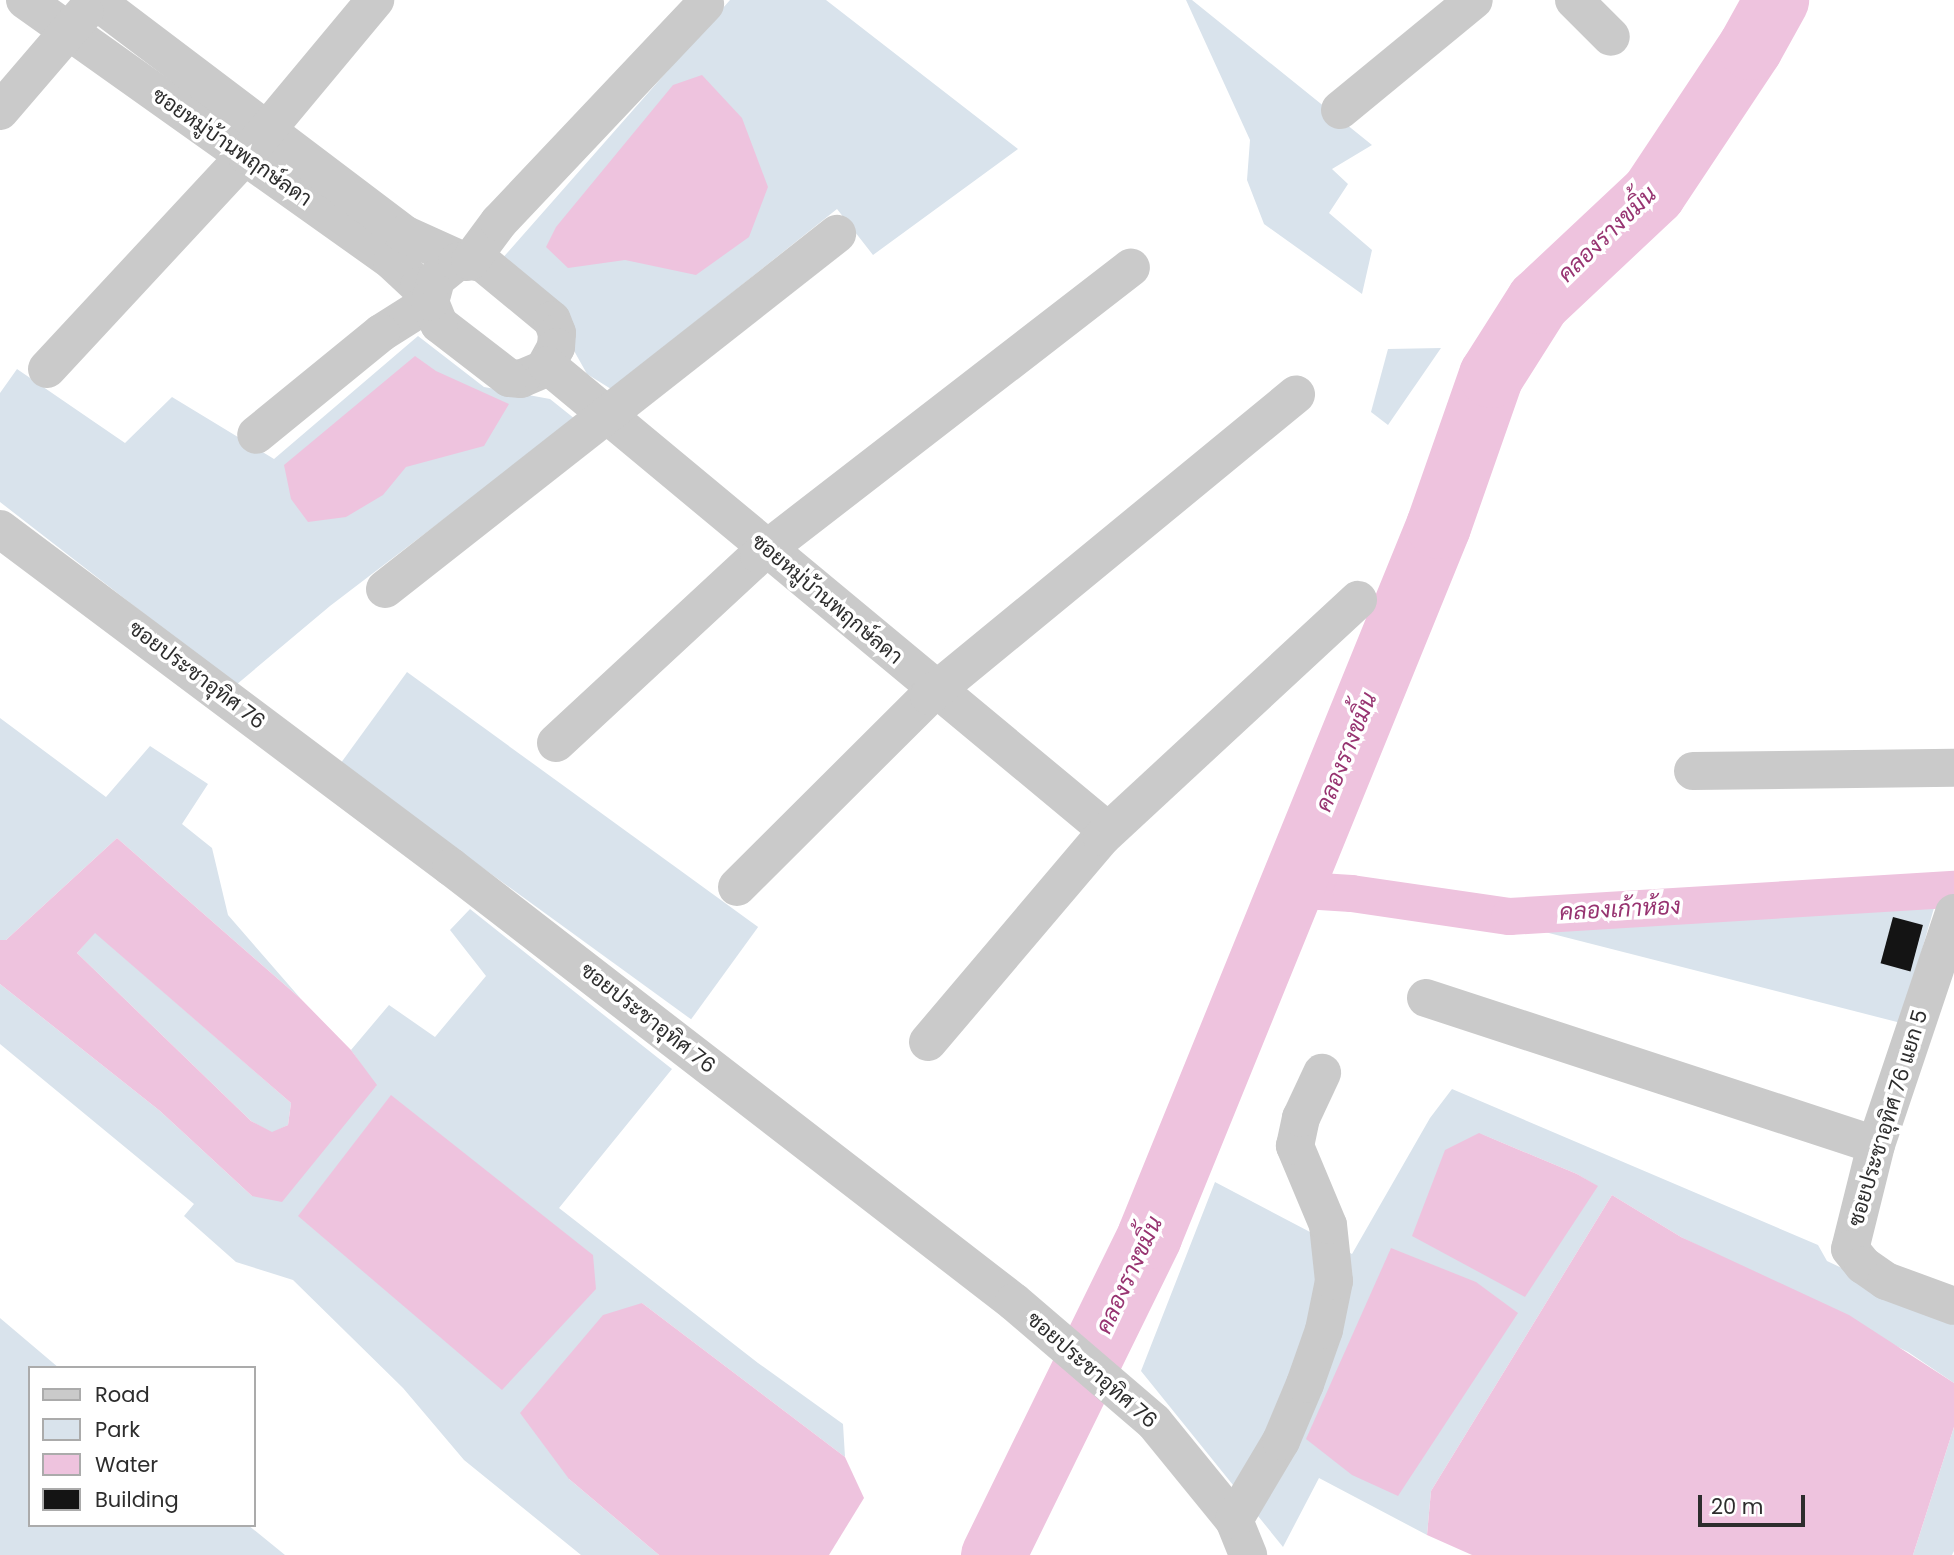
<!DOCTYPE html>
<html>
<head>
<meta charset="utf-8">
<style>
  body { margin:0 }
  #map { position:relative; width:1954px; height:1555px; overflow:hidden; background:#fff; font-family:Poppins,Sarabun,sans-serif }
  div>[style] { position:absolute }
  .green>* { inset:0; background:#d9e3ec; transform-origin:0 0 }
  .water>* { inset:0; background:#eec3de }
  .canal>* { height:37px; margin:-18.5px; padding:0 18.5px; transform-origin:18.5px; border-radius:18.5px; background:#eec3de }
  .river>* { height:65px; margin:-32.5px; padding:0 32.5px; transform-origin:32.5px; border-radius:32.5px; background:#eec3de }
  .building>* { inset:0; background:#141414; transform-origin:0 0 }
  .minor>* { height:38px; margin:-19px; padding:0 19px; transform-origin:19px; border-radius:19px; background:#cacaca }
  span { translate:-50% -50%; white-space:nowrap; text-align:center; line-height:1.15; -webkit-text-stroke:7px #fff; paint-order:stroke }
  .street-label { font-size:21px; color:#2d2d2d }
  .water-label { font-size:23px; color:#973471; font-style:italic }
  .legend { position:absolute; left:28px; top:1366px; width:228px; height:161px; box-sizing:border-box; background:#fff; border:2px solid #ababab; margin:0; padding:9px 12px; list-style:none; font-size:21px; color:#2d2d2d }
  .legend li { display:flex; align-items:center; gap:14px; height:35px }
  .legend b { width:35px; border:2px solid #ababab }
  .scale { position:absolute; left:1698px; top:1495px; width:107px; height:32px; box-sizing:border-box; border:4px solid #2d2d2d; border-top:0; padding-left:9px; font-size:21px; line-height:24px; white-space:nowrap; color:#2d2d2d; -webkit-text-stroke:5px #fff; paint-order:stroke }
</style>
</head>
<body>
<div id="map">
  <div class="green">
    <div style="clip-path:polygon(730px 0,826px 0,1018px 149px,873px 255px,837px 209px,611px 389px,587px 374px,568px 340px,500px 261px)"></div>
    <div style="clip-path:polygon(1186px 0,1192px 0,1372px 145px,1332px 169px,1348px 184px,1329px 213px,1372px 250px,1362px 294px,1264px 224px,1247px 180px,1250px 140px)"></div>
    <div style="clip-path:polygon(418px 336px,484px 387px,550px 399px,575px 419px,330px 606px,236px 685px,0 502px,0 393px,17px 369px,125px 443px,172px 397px,274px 459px)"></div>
    <div style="clip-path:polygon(1441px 348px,1388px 425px,1371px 412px,1388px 349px)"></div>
    <div style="left:407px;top:672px;width:434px;height:114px;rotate:36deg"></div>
    <div style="clip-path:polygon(0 718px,106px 797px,150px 746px,208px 784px,182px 824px,212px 848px,228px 915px,301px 999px,117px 838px,6px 940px,0 940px)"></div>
    <div style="clip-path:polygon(1938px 894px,1901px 1023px,1541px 931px,1556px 925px)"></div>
    <div style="clip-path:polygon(470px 909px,672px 1069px,559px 1208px,758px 1363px,843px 1424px,845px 1457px,642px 1303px,569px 1479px,659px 1555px,581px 1555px,464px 1460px,403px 1388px,293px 1280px,236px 1262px,184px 1216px,194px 1204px,0 1044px,0 984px,160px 1111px,252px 1196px,376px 1086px,351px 1050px,389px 1005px,435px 1037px,486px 976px,450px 930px)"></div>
    <div style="clip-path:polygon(95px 932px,291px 1103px,288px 1125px,272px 1133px,251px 1121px,77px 953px)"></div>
    <div style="clip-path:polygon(evenodd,1452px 1089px,1818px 1245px,1827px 1261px,1954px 1321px,1954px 1383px,1908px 1352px,1681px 1237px,1612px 1195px,1431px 1491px,1427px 1535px,1319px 1478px,1283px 1547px,1141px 1371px,1215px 1182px,1352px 1254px,1430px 1118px,1452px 1089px,1479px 1133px,1577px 1174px,1597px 1186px,1479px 1133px)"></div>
    <div style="clip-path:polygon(0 1318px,59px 1368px,30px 1368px,30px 1525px,248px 1525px,285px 1555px,0 1555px)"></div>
    <div style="clip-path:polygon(1954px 1427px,1954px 1551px,1952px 1555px,1913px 1555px)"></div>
  </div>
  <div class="water">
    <div style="clip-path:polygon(702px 75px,742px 118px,768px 187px,749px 237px,696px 275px,625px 260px,568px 268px,546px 247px,556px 227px,673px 85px)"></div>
    <div style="clip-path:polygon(415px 356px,436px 371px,509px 404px,484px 446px,406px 467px,383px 495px,346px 517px,308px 522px,291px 499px,284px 465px)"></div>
    <div style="clip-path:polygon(evenodd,117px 838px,301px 999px,351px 1050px,377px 1085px,282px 1202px,252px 1196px,160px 1111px,0 984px,0 940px,6px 940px,117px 838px,95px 933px,291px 1103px,288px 1125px,272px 1132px,251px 1121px,77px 953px,95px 933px)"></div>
    <div style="clip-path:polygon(391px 1095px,593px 1255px,596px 1289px,502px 1390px,298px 1216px)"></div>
    <div style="clip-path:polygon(1479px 1133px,1577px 1174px,1598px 1186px,1525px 1297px,1412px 1236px,1445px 1150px)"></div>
    <div style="clip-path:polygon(1612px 1195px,1681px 1237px,1849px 1315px,1954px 1383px,1954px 1427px,1913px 1555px,1472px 1555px,1427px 1535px,1431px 1491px)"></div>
    <div style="clip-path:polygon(1391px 1248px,1476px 1282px,1518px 1313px,1398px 1496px,1352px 1475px,1306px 1439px)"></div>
    <div style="clip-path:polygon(642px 1303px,845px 1457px,864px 1498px,829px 1555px,659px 1555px,569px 1479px,520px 1413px,603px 1315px)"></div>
  </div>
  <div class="canal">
    <div style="left:1288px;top:889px;width:63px;rotate:3.6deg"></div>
    <div style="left:1351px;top:893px;width:160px;rotate:8.3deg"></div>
    <div style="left:1509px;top:916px;width:446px;rotate:-3.5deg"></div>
  </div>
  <div class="river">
    <div style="left:993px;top:1555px;width:355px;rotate:-63.9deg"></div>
    <div style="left:1149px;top:1236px;width:767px;rotate:-67.85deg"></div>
    <div style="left:1438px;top:526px;width:160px;rotate:-70.7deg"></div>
    <div style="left:1491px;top:375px;width:88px;rotate:-57.6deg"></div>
    <div style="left:1538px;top:301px;width:158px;rotate:-43.2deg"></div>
    <div style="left:1653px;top:193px;width:175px;rotate:-56.4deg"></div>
    <div style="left:1750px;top:47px;width:54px;rotate:-61deg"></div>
  </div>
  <div class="building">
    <div style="left:1893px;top:917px;width:31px;height:48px;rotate:15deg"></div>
  </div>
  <div class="minor">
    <div style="left:25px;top:0;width:450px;rotate:35.4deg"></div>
    <div style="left:392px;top:261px;width:37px;rotate:43deg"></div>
    <div style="left:419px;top:286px;width:19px;rotate:55deg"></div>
    <div style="left:430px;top:302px;width:58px;rotate:147.7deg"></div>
    <div style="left:381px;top:333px;width:161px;rotate:140.8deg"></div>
    <div style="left:95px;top:0;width:388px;rotate:37.1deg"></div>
    <div style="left:404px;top:234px;width:68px;rotate:24.3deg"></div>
    <div style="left:1574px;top:0;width:52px;rotate:45deg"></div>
    <div style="left:1340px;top:110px;width:173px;rotate:-39.4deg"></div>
    <div style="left:0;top:111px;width:130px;rotate:-49.4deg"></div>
    <div style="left:470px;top:261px;width:13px;rotate:9deg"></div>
    <div style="left:483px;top:263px;width:89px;rotate:39.6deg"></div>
    <div style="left:552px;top:320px;width:14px;rotate:69deg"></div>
    <div style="left:557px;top:333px;width:14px;rotate:94deg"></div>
    <div style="left:556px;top:347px;width:25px;rotate:119deg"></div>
    <div style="left:544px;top:369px;width:25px;rotate:157deg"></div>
    <div style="left:521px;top:379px;width:12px;rotate:-175deg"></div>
    <div style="left:509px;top:378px;width:88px;rotate:-142.4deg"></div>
    <div style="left:439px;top:324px;width:24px;rotate:-112deg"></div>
    <div style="left:430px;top:302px;width:24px;rotate:-75deg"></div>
    <div style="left:436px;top:279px;width:27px;rotate:-39deg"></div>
    <div style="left:457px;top:262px;width:13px;rotate:-4deg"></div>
    <div style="left:470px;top:261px;width:49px;rotate:-53.4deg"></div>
    <div style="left:499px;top:222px;width:300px;rotate:-46.6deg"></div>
    <div style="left:547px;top:365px;width:729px;rotate:39.72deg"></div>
    <div style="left:47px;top:369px;width:292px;rotate:-47.1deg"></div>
    <div style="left:246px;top:155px;width:202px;rotate:-50.2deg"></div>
    <div style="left:0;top:529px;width:564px;rotate:36.85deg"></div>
    <div style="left:451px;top:867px;width:711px;rotate:37.69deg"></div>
    <div style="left:1014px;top:1302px;width:184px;rotate:40.6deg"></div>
    <div style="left:1154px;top:1422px;width:127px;rotate:50.8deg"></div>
    <div style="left:1234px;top:1520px;width:38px;rotate:68deg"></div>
    <div style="left:385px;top:589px;width:575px;rotate:-38.15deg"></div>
    <div style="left:556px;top:743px;width:277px;rotate:-42.8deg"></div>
    <div style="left:759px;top:555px;width:470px;rotate:-37.7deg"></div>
    <div style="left:1693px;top:771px;width:261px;rotate:-0.7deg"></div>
    <div style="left:737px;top:887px;width:271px;rotate:-44.9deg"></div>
    <div style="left:929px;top:696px;width:475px;rotate:-39.4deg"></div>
    <div style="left:1954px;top:913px;width:245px;rotate:108.6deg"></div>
    <div style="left:1876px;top:1145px;width:107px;rotate:104deg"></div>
    <div style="left:1850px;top:1249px;width:21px;rotate:51deg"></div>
    <div style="left:1863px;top:1265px;width:28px;rotate:35deg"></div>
    <div style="left:1886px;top:1281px;width:72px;rotate:20.2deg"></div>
    <div style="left:1426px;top:998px;width:473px;rotate:18.1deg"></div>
    <div style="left:928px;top:1042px;width:269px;rotate:-49.7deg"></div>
    <div style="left:1102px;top:837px;width:349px;rotate:-42.8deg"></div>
    <div style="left:1234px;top:1520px;width:92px;rotate:-59.3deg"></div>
    <div style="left:1281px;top:1441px;width:62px;rotate:-67.2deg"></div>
    <div style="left:1305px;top:1384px;width:57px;rotate:-70.6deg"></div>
    <div style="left:1324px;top:1330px;width:50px;rotate:-78.5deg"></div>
    <div style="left:1334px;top:1281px;width:56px;rotate:-96.1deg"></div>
    <div style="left:1328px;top:1225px;width:86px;rotate:-112.7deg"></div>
    <div style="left:1295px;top:1146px;width:29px;rotate:-78deg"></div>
    <div style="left:1301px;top:1118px;width:50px;rotate:-65deg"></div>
  </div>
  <div class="street-label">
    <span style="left:232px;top:147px;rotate:35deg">ซอยหมู่บ้านพฤกษ์ลดา</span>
    <span style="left:827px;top:599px;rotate:40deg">ซอยหมู่บ้านพฤกษ์ลดา</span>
    <span style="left:197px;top:675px;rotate:37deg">ซอยประชาอุทิศ 76</span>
    <span style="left:648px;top:1018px;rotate:38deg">ซอยประชาอุทิศ 76</span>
    <span style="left:1888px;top:1118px;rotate:-73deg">ซอยประชาอุทิศ 76 แยก 5</span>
    <span style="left:1092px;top:1370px;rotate:41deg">ซอยประชาอุทิศ 76</span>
  </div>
  <div class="water-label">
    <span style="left:1607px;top:234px;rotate:-44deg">คลองรางขมิ้น</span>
    <span style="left:1346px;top:752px;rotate:-68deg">คลองรางขมิ้น</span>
    <span style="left:1620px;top:909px;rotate:-3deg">คลองเก้าห้อง</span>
    <span style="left:1129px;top:1275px;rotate:-65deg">คลองรางขมิ้น</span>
  </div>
  <ul class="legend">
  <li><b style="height:9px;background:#cacaca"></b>Road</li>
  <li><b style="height:19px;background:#d9e3ec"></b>Park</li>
  <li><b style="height:19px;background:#eec3de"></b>Water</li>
  <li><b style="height:19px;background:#141414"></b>Building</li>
  </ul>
  <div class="scale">20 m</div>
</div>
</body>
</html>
